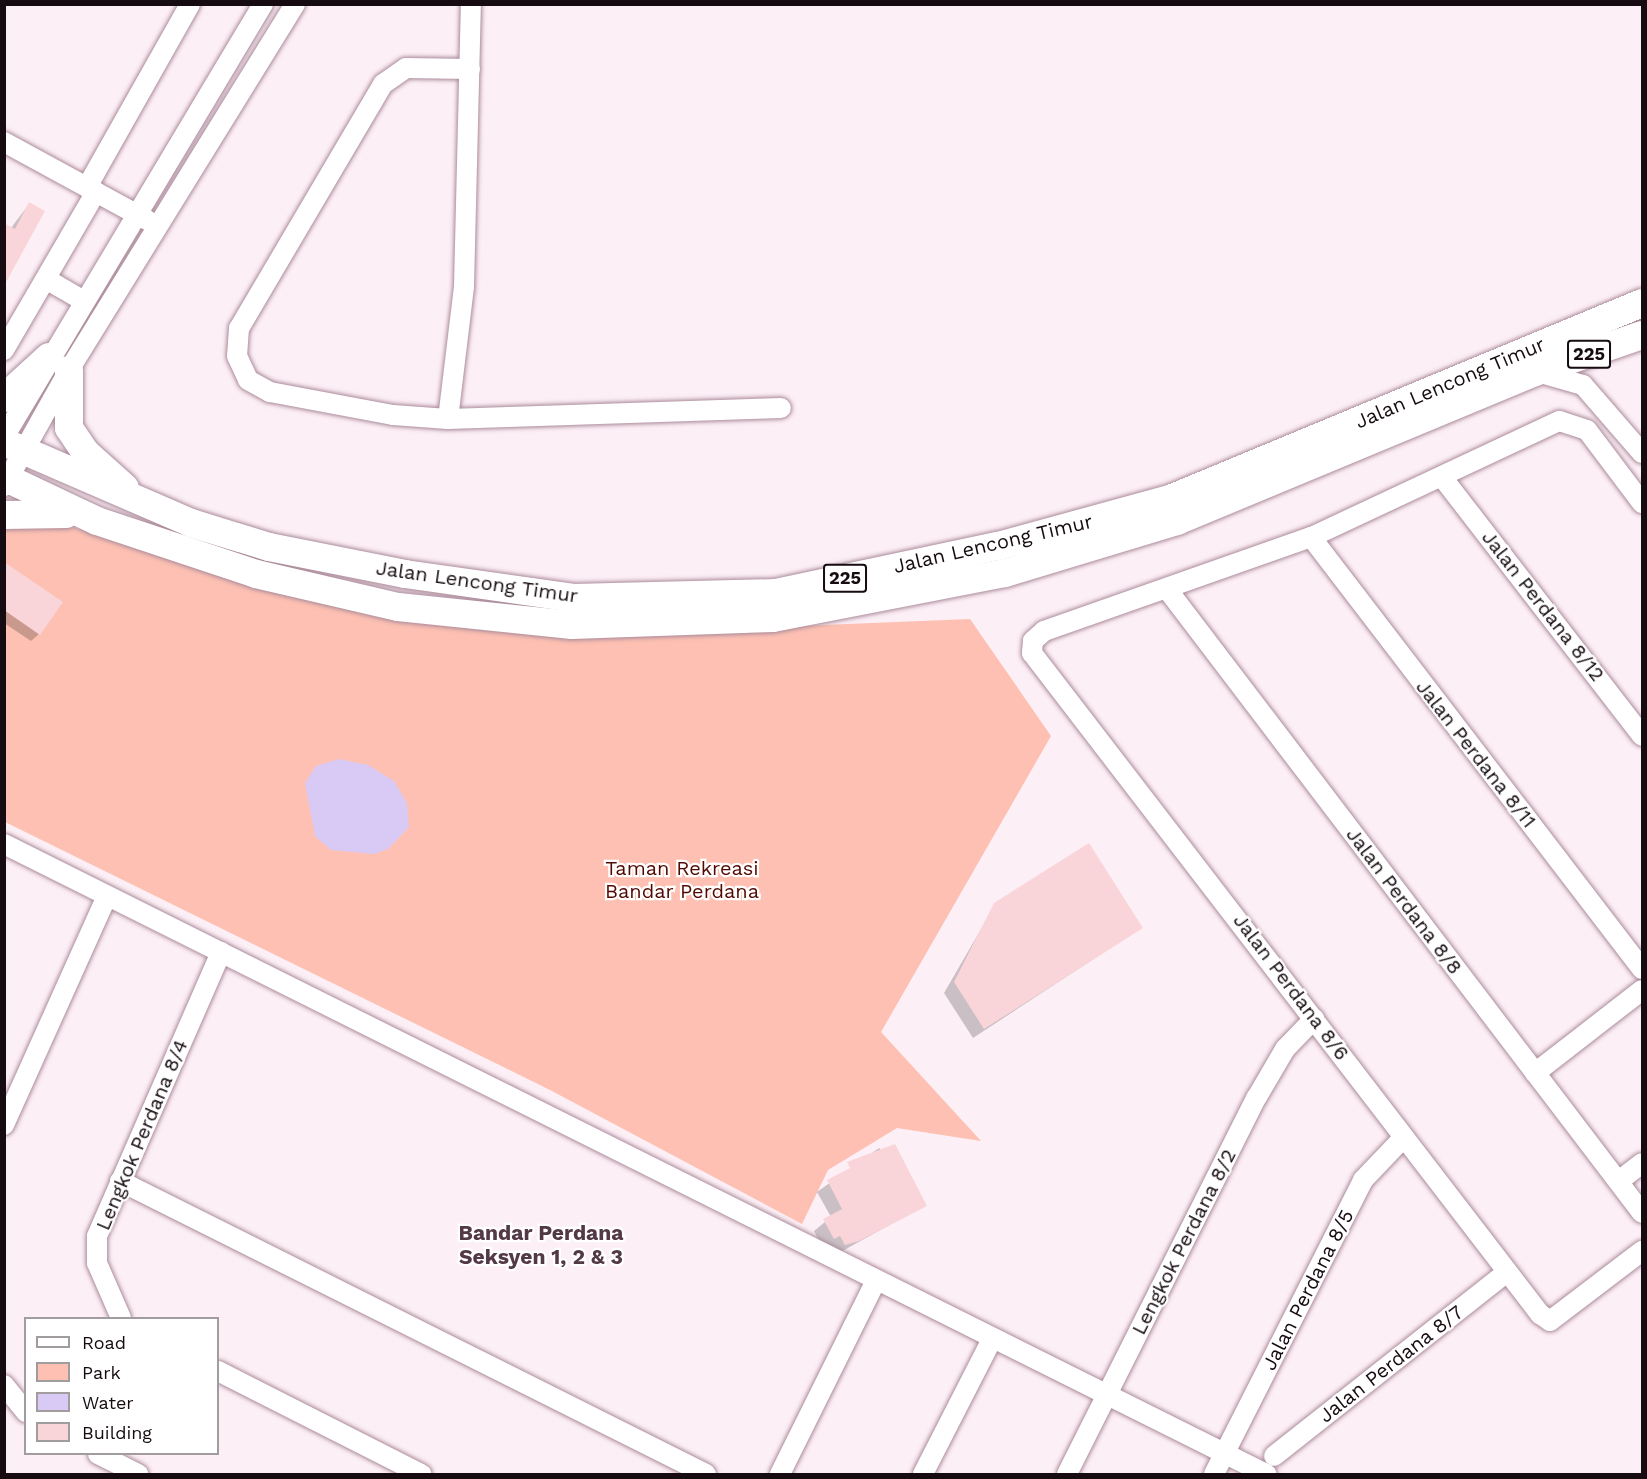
<!DOCTYPE html>
<html>
<head>
<meta charset="utf-8">
<style>
  body { margin:0 }
  #map { position:relative; width:1647px; height:1479px; overflow:hidden; background:#fdeff6; font-family:"Work Sans",sans-serif }
  div>[style] { position:absolute }
  .green>* { inset:0; background:#fdc0b2 }
  .water>* { inset:0; background:#d9caf5 }
  .shadow>* { inset:0; background:#0003 }
  .building>* { inset:0; background:#f9d5d9 }
  .roads { filter:drop-shadow(0 0 2px #ab8b9b) drop-shadow(0 0 2px #ab8b9b) }
  .minor>* { height:20px; margin:-10px; padding:0 10px; transform-origin:10px; border-radius:10px; background:#fff }
  .highway>* { height:28px; margin:-14px; padding:0 14px; transform-origin:14px; border-radius:14px; background:#fff }
  span { translate:-50% -50%; white-space:nowrap; text-align:center; line-height:1.15; -webkit-text-stroke:4.5px #fff; paint-order:stroke }
  .shield-label span { padding:2px 4px; background:#fff; border:2px solid; border-radius:4px; -webkit-text-stroke-width:0 }
  .shield-label { font-size:18px; color:#150b10; font-weight:700 }
  .street-label { font-size:20px; color:#150b10 }
  .park-label { font-size:20px; color:#520901 }
  .neighbourhood-label { font-size:21px; color:#533846; font-weight:700 }
  .frame { position:absolute; inset:0; border:6px solid #150b10; pointer-events:none }
  .legend { position:absolute; left:24px; top:1317px; width:195px; height:138px; box-sizing:border-box; background:#fff; border:2px solid #a19d9f; margin:0; padding:8px 10px; list-style:none; font-size:18px; color:#150b10 }
  .legend li { display:flex; align-items:center; gap:12px; height:30px }
  .legend b { width:30px; border:2px solid #a19d9f }
</style>
</head>
<body>
<div id="map">
  <div class="green">
    <div style="clip-path:polygon(44px 518px,182px 562px,648px 632px,970px 619px,1051px 736px,881px 1032px,981px 1141px,897px 1128px,828px 1170px,802px 1224px,550px 1090px,5px 822px,4px 527px)"></div>
  </div>
  <div class="water">
    <div style="clip-path:polygon(339px 759px,368px 765px,394px 781px,407px 803px,409px 827px,388px 849px,374px 854px,331px 850px,315px 836px,305px 783px,316px 766px)"></div>
  </div>
  <div class="shadow">
    <div style="clip-path:polygon(29px 204px,4px 283px,11px 228px)"></div>
    <div style="clip-path:polygon(4px 571px,39px 634px,31px 641px,4px 623px)"></div>
    <div style="clip-path:polygon(995px 905px,1141px 928px,973px 1038px,944px 993px)"></div>
    <div style="clip-path:polygon(879px 1148px,926px 1205px,835px 1255px,830px 1245px,823px 1249px,814px 1231px,831px 1217px,817px 1192px)"></div>
  </div>
  <div class="building">
    <div style="clip-path:polygon(29px 202px,45px 211px,4px 286px,4px 223px,15px 229px)"></div>
    <div style="clip-path:polygon(4px 562px,63px 602px,40px 635px,4px 610px)"></div>
    <div style="clip-path:polygon(1089px 843px,1143px 928px,984px 1029px,954px 982px,994px 903px)"></div>
    <div style="clip-path:polygon(895px 1144px,927px 1206px,859px 1241px,845px 1245px,840px 1236px,834px 1239px,823px 1219px,842px 1209px,827px 1180px,850px 1168px,847px 1162px)"></div>
  </div>
  <div class="roads">
    <div class="minor">
      <div style="left:470px;top:69px;width:64px;rotate:-179.1deg"></div>
      <div style="left:406px;top:68px;width:28px;rotate:145deg"></div>
      <div style="left:383px;top:84px;width:283px;rotate:120.5deg"></div>
      <div style="left:239px;top:328px;width:28px;rotate:94deg"></div>
      <div style="left:237px;top:356px;width:26px;rotate:65deg"></div>
      <div style="left:248px;top:380px;width:25px;rotate:29deg"></div>
      <div style="left:270px;top:392px;width:125px;rotate:10.6deg"></div>
      <div style="left:393px;top:415px;width:55px;rotate:4.2deg"></div>
      <div style="left:448px;top:419px;width:333px;rotate:-1.9deg"></div>
      <div style="left:4px;top:142px;width:163px;rotate:28.6deg"></div>
      <div style="left:87px;top:187px;width:210px;rotate:-60.6deg"></div>
      <div style="left:46px;top:279px;width:44px;rotate:30.1deg"></div>
      <div style="left:4px;top:350px;width:183px;rotate:-59.8deg"></div>
      <div style="left:1537px;top:372px;width:48px;rotate:15.8deg"></div>
      <div style="left:1583px;top:385px;width:90px;rotate:49.1deg"></div>
      <div style="left:448px;top:419px;width:134px;rotate:-83.1deg"></div>
      <div style="left:464px;top:286px;width:282px;rotate:-88.6deg"></div>
      <div style="left:4px;top:437px;width:505px;rotate:-59.11deg"></div>
      <div style="left:1442px;top:477px;width:327px;rotate:52.3deg"></div>
      <div style="left:4px;top:486px;width:133px;rotate:-60.7deg"></div>
      <div style="left:69px;top:370px;width:430px;rotate:-58.3deg"></div>
      <div style="left:1642px;top:503px;width:91px;rotate:-127deg"></div>
      <div style="left:1587px;top:430px;width:29px;rotate:-162deg"></div>
      <div style="left:1559px;top:421px;width:274px;rotate:154.9deg"></div>
      <div style="left:1311px;top:537px;width:283px;rotate:160.6deg"></div>
      <div style="left:1044px;top:631px;width:15px;rotate:138deg"></div>
      <div style="left:1033px;top:641px;width:12px;rotate:95deg"></div>
      <div style="left:1032px;top:653px;width:834px;rotate:52.46deg"></div>
      <div style="left:1540px;top:1314px;width:12px;rotate:35deg"></div>
      <div style="left:1550px;top:1321px;width:116px;rotate:-37.3deg"></div>
      <div style="left:1311px;top:537px;width:544px;rotate:52.54deg"></div>
      <div style="left:1167px;top:589px;width:784px;rotate:52.72deg"></div>
      <div style="left:4px;top:844px;width:1411px;rotate:26.53deg"></div>
      <div style="left:1535px;top:1073px;width:135px;rotate:-37.8deg"></div>
      <div style="left:4px;top:1125px;width:251px;rotate:-65.8deg"></div>
      <div style="left:120px;top:1181px;width:655px;rotate:26.57deg"></div>
      <div style="left:1619px;top:1181px;width:29px;rotate:-38deg"></div>
      <div style="left:121px;top:1318px;width:60px;rotate:-113.6deg"></div>
      <div style="left:97px;top:1263px;width:27px;rotate:-90deg"></div>
      <div style="left:97px;top:1236px;width:310px;rotate:-66.4deg"></div>
      <div style="left:218px;top:1371px;width:228px;rotate:26.9deg"></div>
      <div style="left:4px;top:1385px;width:35px;rotate:51deg"></div>
      <div style="left:98px;top:1454px;width:45px;rotate:26.6deg"></div>
      <div style="left:1274px;top:1456px;width:297px;rotate:-38.3deg"></div>
      <div style="left:780px;top:1474px;width:216px;rotate:-63.6deg"></div>
      <div style="left:923px;top:1474px;width:152px;rotate:-62.9deg"></div>
      <div style="left:1067px;top:1474px;width:422px;rotate:-63.3deg"></div>
      <div style="left:1257px;top:1097px;width:56px;rotate:-59.7deg"></div>
      <div style="left:1285px;top:1049px;width:42px;rotate:-46deg"></div>
      <div style="left:1214px;top:1474px;width:330px;rotate:-63.1deg"></div>
      <div style="left:1363px;top:1180px;width:59px;rotate:-46.4deg"></div>
    </div>
    <div class="highway">
      <div style="left:69px;top:370px;width:58px;rotate:90deg"></div>
      <div style="left:69px;top:428px;width:30px;rotate:56deg"></div>
      <div style="left:86px;top:453px;width:52px;rotate:41.9deg"></div>
      <div style="left:4px;top:398px;width:61px;rotate:-42.3deg"></div>
      <div style="left:4px;top:442px;width:204px;rotate:23.4deg"></div>
      <div style="left:191px;top:523px;width:82px;rotate:17.1deg"></div>
      <div style="left:269px;top:547px;width:139px;rotate:11.2deg"></div>
      <div style="left:405px;top:574px;width:170px;rotate:8.1deg"></div>
      <div style="left:573px;top:598px;width:203px;rotate:-1.4deg"></div>
      <div style="left:776px;top:593px;width:227px;rotate:-12deg"></div>
      <div style="left:998px;top:546px;width:178px;rotate:-15.3deg"></div>
      <div style="left:1170px;top:499px;width:511px;rotate:-22.55deg"></div>
      <div style="left:4px;top:477px;width:103px;rotate:25.3deg"></div>
      <div style="left:97px;top:521px;width:168px;rotate:18.4deg"></div>
      <div style="left:256px;top:574px;width:146px;rotate:13.1deg"></div>
      <div style="left:398px;top:607px;width:175px;rotate:5.9deg"></div>
      <div style="left:572px;top:625px;width:201px;rotate:-2deg"></div>
      <div style="left:773px;top:618px;width:236px;rotate:-11deg"></div>
      <div style="left:1005px;top:573px;width:180px;rotate:-16.8deg"></div>
      <div style="left:1177px;top:521px;width:388px;rotate:-22.6deg"></div>
      <div style="left:1535px;top:372px;width:113px;rotate:-19.1deg"></div>
      <div style="left:4px;top:515px;width:62px;rotate:-0.9deg"></div>
    </div>
  </div>
  <div class="shield-label">
    <span style="left:1589px;top:354px">225</span>
    <span style="left:845px;top:578px">225</span>
  </div>
  <div class="street-label">
    <span style="left:1450px;top:383px;rotate:-23deg">Jalan Lencong Timur</span>
    <span style="left:993px;top:544px;rotate:-13deg">Jalan Lencong Timur</span>
    <span style="left:477px;top:582px;rotate:8deg">Jalan Lencong Timur</span>
    <span style="left:1543px;top:606px;rotate:52deg">Jalan Perdana 8/12</span>
    <span style="left:1476px;top:754px;rotate:52deg">Jalan Perdana 8/11</span>
    <span style="left:1404px;top:901px;rotate:53deg">Jalan Perdana 8/8</span>
    <span style="left:1291px;top:987px;rotate:53deg">Jalan Perdana 8/6</span>
    <span style="left:142px;top:1135px;rotate:-67deg">Lengkok Perdana 8/4</span>
    <span style="left:1184px;top:1242px;rotate:-63deg">Lengkok Perdana 8/2</span>
    <span style="left:1308px;top:1290px;rotate:-63deg">Jalan Perdana 8/5</span>
    <span style="left:1391px;top:1364px;rotate:-38deg">Jalan Perdana 8/7</span>
  </div>
  <div class="park-label">
    <span style="left:682px;top:880px">Taman Rekreasi<br>Bandar Perdana</span>
  </div>
  <div class="neighbourhood-label">
    <span style="left:541px;top:1245px">Bandar Perdana<br>Seksyen 1, 2 &amp; 3</span>
  </div>
  <div class="frame"></div>
  <ul class="legend">
  <li><b style="height:8px;background:#fff"></b>Road</li>
  <li><b style="height:16px;background:#fdc0b2"></b>Park</li>
  <li><b style="height:16px;background:#d9caf5"></b>Water</li>
  <li><b style="height:16px;background:#f9d5d9"></b>Building</li>
  </ul>
</div>
</body>
</html>
